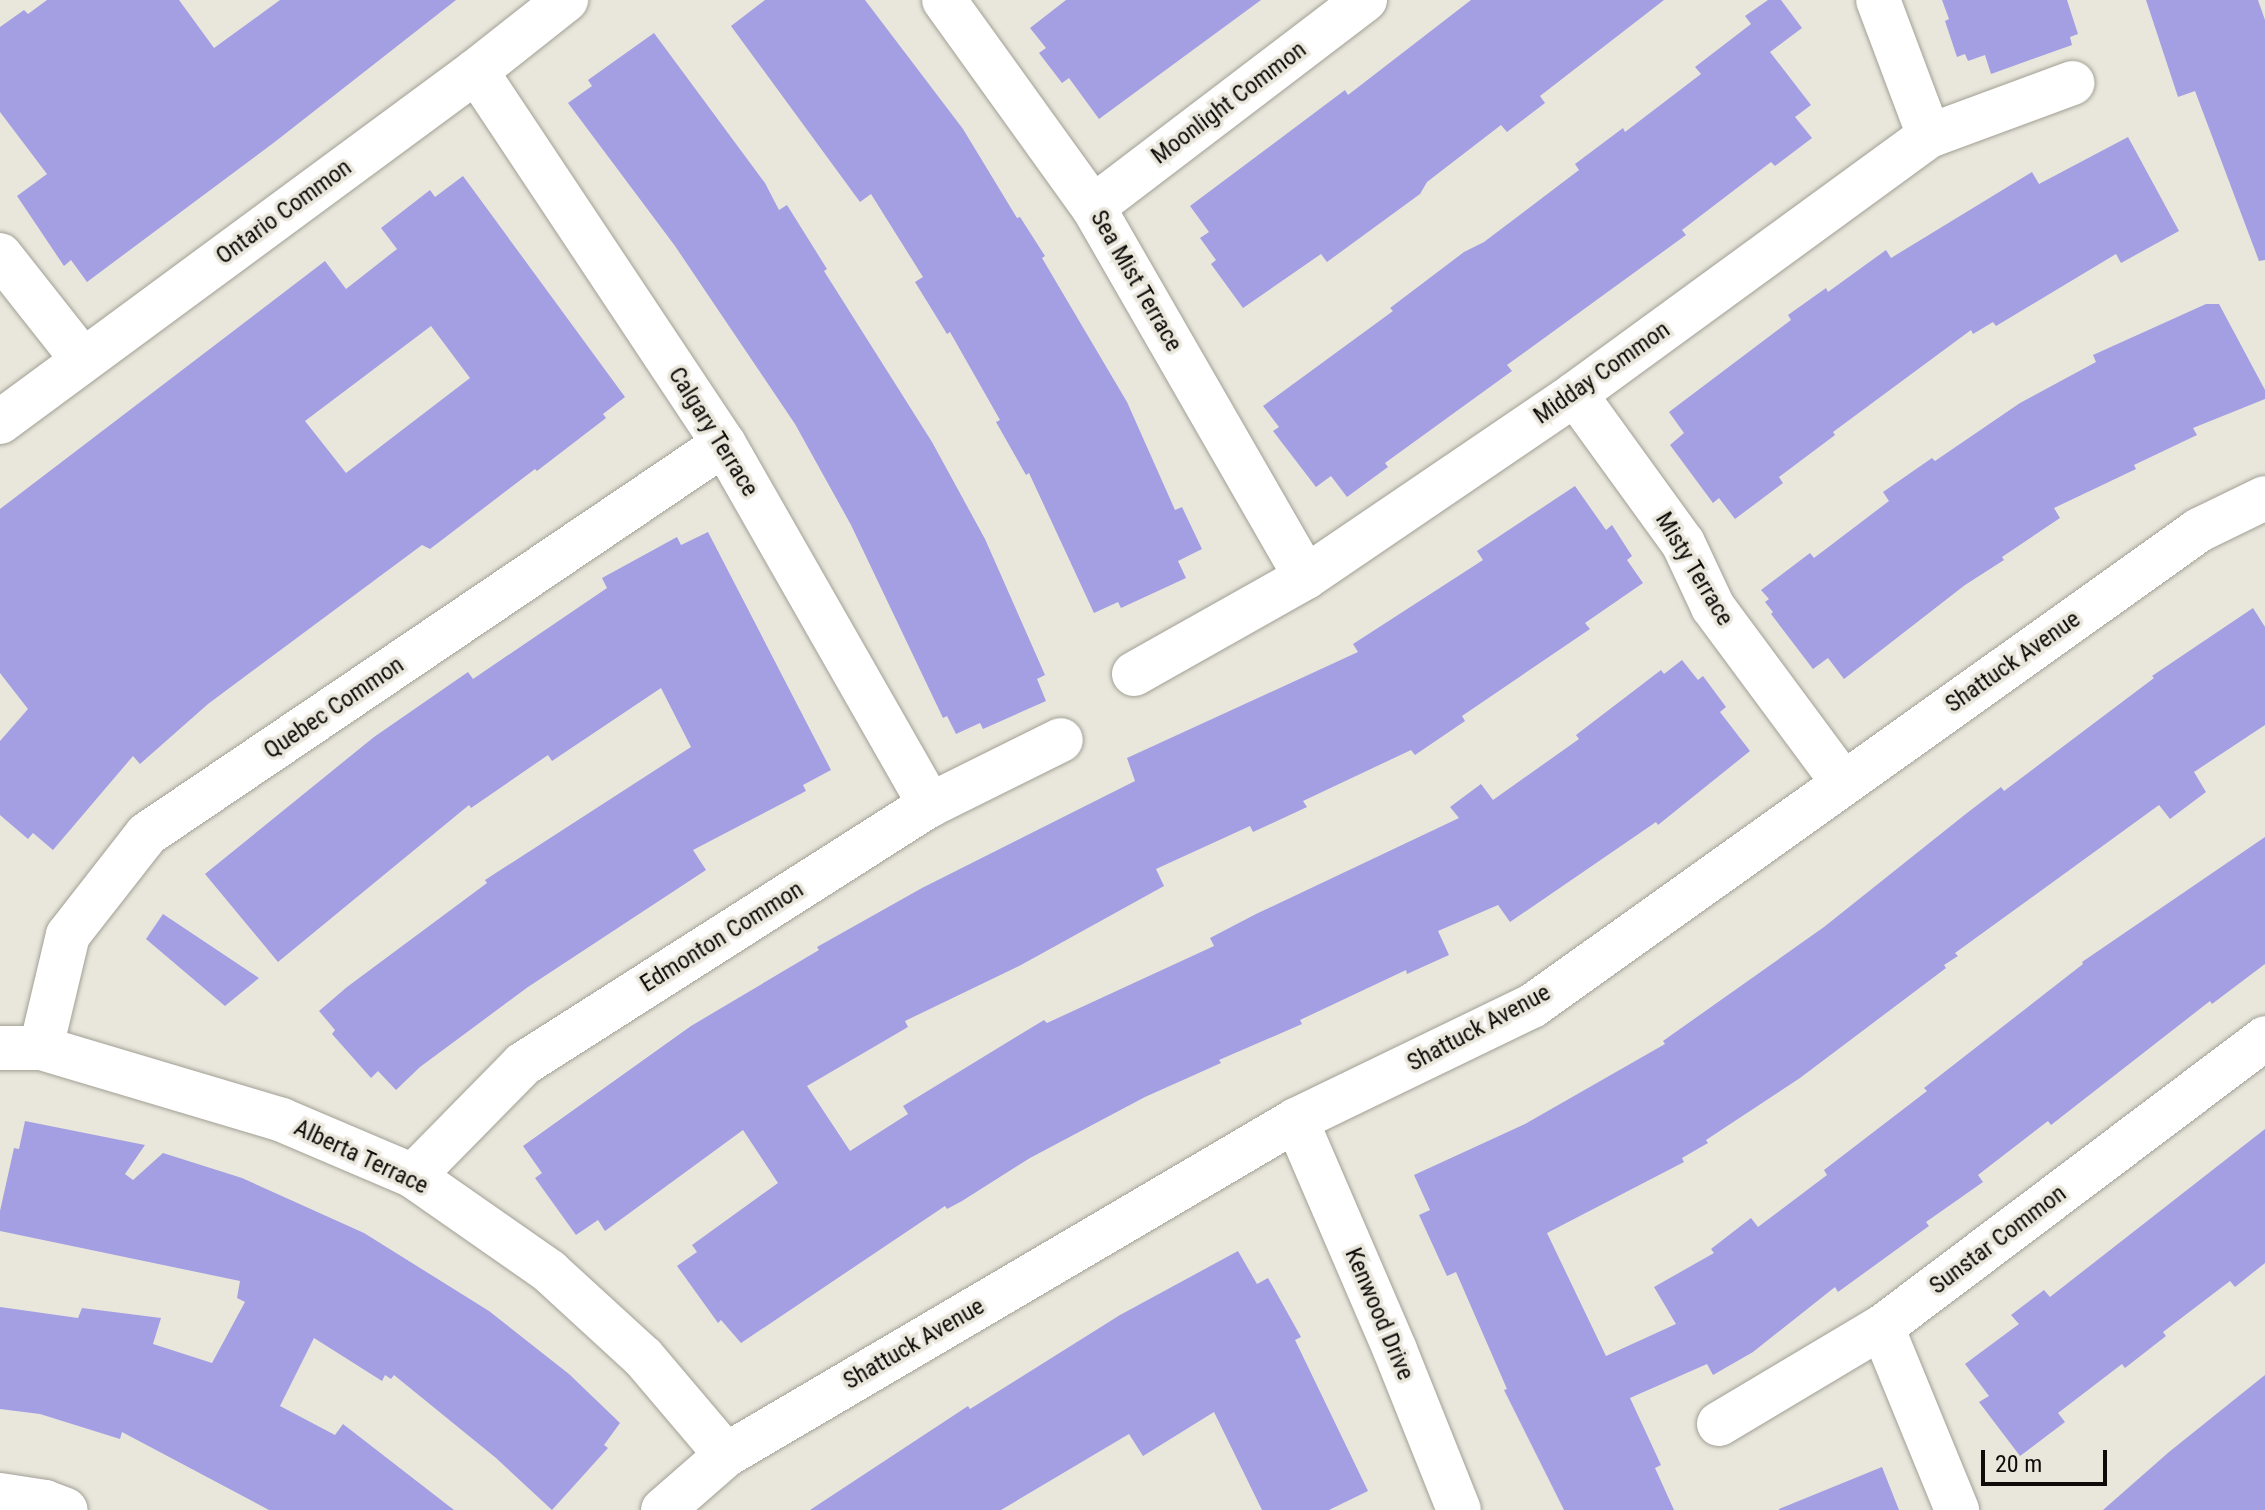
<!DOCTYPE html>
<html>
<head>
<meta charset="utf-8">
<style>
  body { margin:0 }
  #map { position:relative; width:2265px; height:1510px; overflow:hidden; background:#e9e7dc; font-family:"Roboto Condensed",sans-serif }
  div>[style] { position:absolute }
  .building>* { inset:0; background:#a39fe2 }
  .roads { filter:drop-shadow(0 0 2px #a2a095) drop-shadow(0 0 2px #a2a095) }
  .street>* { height:44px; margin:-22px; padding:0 22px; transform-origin:22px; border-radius:22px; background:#fff }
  span { translate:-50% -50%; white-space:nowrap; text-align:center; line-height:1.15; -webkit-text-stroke:7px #e9e7dc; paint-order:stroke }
  .street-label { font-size:24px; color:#0d0c08 }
  .scale { position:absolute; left:1981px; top:1450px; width:126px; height:36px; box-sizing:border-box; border:4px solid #0d0c08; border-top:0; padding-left:10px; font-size:24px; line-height:28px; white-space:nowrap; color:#0d0c08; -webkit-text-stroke:6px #e9e7dc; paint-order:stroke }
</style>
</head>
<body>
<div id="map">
  <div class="building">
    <div style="clip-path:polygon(47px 0,179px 0,214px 48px,280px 0,456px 0,276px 141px,87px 282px,71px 260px,64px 266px,17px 196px,47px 174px,0 112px,0 27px,24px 10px,28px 14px)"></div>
    <div style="clip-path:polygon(765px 0,865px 0,963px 129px,1017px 218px,1020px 217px,1045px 256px,1042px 258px,1127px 402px,1175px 510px,1182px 507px,1202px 549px,1178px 561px,1186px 578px,1121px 608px,1118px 602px,1094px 613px,1029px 473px,1026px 475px,996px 422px,1000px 420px,950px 332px,947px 334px,915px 282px,923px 277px,871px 194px,860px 202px,731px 26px)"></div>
    <div style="clip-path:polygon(1066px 0,1261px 0,1099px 119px,1069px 78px,1062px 83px,1039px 53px,1046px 48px,1030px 28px)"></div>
    <div style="clip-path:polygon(1471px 0,1664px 0,1540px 96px,1545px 103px,1507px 132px,1501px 125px,1427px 182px,1420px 194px,1327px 262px,1321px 254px,1243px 308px,1211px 264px,1216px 260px,1200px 238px,1209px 232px,1190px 206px,1345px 90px,1348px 95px)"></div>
    <div style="clip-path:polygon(1768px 0,1781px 0,1802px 28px,1770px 52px,1811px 105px,1795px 117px,1812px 138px,1775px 166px,1771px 162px,1682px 230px,1686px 235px,1507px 365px,1512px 371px,1385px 463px,1388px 467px,1347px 497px,1331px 476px,1316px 487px,1273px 431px,1279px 427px,1263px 406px,1393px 311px,1390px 308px,1464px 252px,1484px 242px,1579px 170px,1575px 164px,1623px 128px,1625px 132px,1701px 74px,1695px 67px,1751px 24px,1745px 16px)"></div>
    <div style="clip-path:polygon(1942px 0,2067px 0,2078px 34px,2070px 37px,2072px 45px,1991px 74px,1985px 55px,1968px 61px,1965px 54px,1957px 57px,1945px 21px,1949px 19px)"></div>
    <div style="clip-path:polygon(2146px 0,2258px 0,2265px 20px,2265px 260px,2259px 261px,2195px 91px,2178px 97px)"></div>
    <div style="clip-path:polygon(654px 33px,765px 183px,779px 210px,787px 205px,827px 269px,824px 271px,932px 442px,985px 539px,1045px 675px,1037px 679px,1046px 701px,983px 729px,980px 723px,956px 734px,947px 716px,943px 718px,851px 525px,795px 424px,675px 246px,568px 103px,592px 86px,588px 80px)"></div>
    <div style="clip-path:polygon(2128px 137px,2179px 231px,2121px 263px,2116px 254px,1996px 326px,1993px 322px,1973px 334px,1971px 330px,1833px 432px,1835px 435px,1779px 477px,1783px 483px,1735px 519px,1719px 498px,1713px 503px,1670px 445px,1684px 433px,1669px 412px,1791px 320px,1788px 315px,1826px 288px,1828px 292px,1886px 250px,1891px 258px,2032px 172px,2039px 184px)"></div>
    <div style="clip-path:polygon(evenodd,463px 176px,625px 397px,603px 414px,606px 418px,537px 471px,535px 469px,430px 549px,422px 545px,208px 704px,140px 764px,133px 756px,53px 850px,33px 833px,28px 839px,0 815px,0 741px,28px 709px,0 673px,0 509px,325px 261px,346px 289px,397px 249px,381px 228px,430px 190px,435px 197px,463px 176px,431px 326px,470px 378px,346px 473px,305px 421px,431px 326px)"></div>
    <div style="clip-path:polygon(2206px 304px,2219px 304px,2265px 390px,2265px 399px,2193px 428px,2197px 435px,2134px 465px,2136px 469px,2054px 508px,2060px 518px,2002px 557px,2004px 560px,1965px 585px,1844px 679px,1828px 658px,1813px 669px,1771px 614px,1773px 612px,1765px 602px,1769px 599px,1761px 590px,1810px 553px,1814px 558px,1889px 501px,1883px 492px,1932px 458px,1935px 461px,2020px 403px,2096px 362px,2093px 355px)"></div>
    <div style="clip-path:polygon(1575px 486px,1606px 530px,1612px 525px,1632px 556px,1627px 560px,1643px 583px,1585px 623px,1590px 629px,1462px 716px,1465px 721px,1415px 755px,1411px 750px,1303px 801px,1307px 807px,1253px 832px,1250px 826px,1156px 869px,1164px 886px,1021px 965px,905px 1021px,908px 1027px,807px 1086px,850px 1151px,908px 1114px,903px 1106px,1044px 1020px,1047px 1023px,1214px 946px,1210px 938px,1256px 914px,1459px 818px,1450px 807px,1481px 784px,1493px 800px,1579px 739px,1576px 735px,1661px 670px,1664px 674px,1682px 660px,1698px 680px,1703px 676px,1726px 707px,1720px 712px,1750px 751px,1658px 825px,1656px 822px,1510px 922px,1498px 905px,1438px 931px,1449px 955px,1407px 974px,1406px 970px,1300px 1020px,1302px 1024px,1219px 1060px,1221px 1063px,1145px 1097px,1030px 1158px,962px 1201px,947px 1209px,945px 1206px,741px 1343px,721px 1320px,718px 1323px,677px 1266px,697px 1252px,692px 1245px,778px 1183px,743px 1130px,605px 1231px,598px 1220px,576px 1235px,535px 1178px,542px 1173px,523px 1146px,691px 1026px,819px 950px,817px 947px,922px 888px,1135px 781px,1127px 758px,1358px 652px,1353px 644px,1483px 560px,1477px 551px)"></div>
    <div style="clip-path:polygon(708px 532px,831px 770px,803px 785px,806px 791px,693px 850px,706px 870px,528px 987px,420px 1067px,396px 1090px,378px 1071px,371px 1078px,332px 1034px,335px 1030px,319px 1011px,347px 987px,487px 883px,485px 880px,691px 747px,661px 688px,552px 761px,548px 755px,471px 808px,469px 805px,278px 962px,205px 874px,374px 737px,468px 672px,473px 679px,607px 588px,602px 578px,677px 537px,681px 545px)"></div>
    <div style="clip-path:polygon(2253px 608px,2265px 627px,2265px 725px,2194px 772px,2206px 792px,2170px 819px,2159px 805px,1955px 953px,1958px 956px,1944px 965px,1946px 968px,1800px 1078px,1706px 1140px,1708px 1143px,1682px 1158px,1684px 1162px,1547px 1233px,1606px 1356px,1676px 1324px,1654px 1287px,1714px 1253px,1711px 1249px,1751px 1218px,1758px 1227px,1827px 1175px,1824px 1170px,1927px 1091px,1924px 1088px,2083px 964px,2082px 962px,2265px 837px,2265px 964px,2212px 1004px,2210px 1001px,2051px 1125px,2048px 1121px,1978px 1175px,1983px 1182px,1926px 1222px,1929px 1226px,1838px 1292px,1835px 1287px,1753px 1352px,1713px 1375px,1707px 1364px,1630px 1398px,1661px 1465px,1655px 1468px,1674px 1510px,1564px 1510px,1504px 1390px,1507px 1389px,1456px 1272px,1447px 1276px,1419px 1215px,1430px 1210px,1414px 1175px,1525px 1124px,1665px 1044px,1663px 1041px,1824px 927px,1967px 813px,2001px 787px,2004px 791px,2154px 678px,2152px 676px)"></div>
    <div style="clip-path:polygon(163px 914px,259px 978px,225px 1006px,146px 939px)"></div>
    <div style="clip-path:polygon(25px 1121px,145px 1145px,125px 1174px,133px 1180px,163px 1153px,242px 1178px,364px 1233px,489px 1311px,569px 1374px,620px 1423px,604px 1445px,608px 1448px,552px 1510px,496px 1458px,394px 1375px,391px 1379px,385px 1375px,382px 1381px,314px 1338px,280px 1406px,335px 1435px,343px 1424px,454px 1510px,269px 1510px,122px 1432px,120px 1439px,40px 1414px,0 1409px,0 1307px,78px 1318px,82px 1308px,161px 1318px,153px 1344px,212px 1363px,245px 1302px,237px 1298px,240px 1281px,0 1231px,0 1211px,14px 1148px,19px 1149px)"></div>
    <div style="clip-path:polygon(2265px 1129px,2265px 1263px,2235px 1287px,2230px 1281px,2163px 1332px,2166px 1336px,2125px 1368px,2122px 1364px,2058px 1413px,2065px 1422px,2020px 1456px,1979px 1402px,1989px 1396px,1965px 1364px,2019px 1324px,2011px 1315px,2044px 1290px,2050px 1297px)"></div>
    <div style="clip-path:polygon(1238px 1251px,1257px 1284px,1268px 1278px,1301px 1337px,1295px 1340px,1368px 1491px,1329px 1510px,1262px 1510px,1214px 1412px,1143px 1456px,1129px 1434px,1001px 1510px,810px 1510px,968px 1406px,970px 1409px,1120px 1315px)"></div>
    <div style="clip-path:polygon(2265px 1375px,2265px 1510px,2103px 1510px,2169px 1452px)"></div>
    <div style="clip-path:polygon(1882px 1467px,1899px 1510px,1779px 1510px,1779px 1509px)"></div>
  </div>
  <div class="roads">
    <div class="street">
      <div style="left:944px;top:0;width:255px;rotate:54.3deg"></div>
      <div style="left:1093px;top:207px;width:427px;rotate:60.1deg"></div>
      <div style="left:1878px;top:0;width:145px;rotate:69.4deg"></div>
      <div style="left:476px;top:71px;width:448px;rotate:56.4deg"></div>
      <div style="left:724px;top:444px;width:416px;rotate:60.3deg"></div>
      <div style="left:1093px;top:207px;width:342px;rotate:-37.3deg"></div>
      <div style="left:0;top:255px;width:132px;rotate:51.7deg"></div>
      <div style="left:1575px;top:394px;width:184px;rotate:54.1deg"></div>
      <div style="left:1683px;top:543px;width:71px;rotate:64.9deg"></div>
      <div style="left:1713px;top:607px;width:219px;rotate:53.5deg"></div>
      <div style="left:0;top:422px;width:591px;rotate:-36.4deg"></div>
      <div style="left:476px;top:71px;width:115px;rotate:-38.3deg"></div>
      <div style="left:1134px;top:674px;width:197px;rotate:-29.4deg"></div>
      <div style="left:1306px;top:577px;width:325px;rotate:-34.2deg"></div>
      <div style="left:1575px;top:394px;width:438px;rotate:-36.1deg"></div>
      <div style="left:1929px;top:136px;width:153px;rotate:-20.3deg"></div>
      <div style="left:0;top:1048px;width:41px"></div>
      <div style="left:41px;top:1048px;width:252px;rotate:16.6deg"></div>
      <div style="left:282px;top:1120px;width:142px;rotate:23.1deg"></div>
      <div style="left:413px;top:1176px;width:166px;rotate:34.9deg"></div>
      <div style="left:549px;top:1271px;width:127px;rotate:42.5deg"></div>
      <div style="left:643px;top:1357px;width:128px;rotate:49.7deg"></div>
      <div style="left:41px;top:1048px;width:116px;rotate:-76.6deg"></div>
      <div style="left:68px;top:935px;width:128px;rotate:-52deg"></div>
      <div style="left:147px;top:834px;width:696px;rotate:-34.06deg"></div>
      <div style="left:1296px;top:1120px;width:250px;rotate:66.7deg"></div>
      <div style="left:1395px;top:1350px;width:172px;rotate:68.2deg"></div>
      <div style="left:413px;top:1176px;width:157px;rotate:-45.5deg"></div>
      <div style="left:523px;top:1064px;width:482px;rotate:-32.5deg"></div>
      <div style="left:930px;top:805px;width:146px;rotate:-26.4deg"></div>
      <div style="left:1882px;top:1327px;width:198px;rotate:67.7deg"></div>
      <div style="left:1719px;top:1424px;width:190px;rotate:-30.8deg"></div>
      <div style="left:1882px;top:1327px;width:480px;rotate:-37deg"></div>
      <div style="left:0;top:1495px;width:46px;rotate:8.8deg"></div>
      <div style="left:45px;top:1502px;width:22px;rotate:21deg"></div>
      <div style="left:663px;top:1510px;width:84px;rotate:-41.1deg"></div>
      <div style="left:726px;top:1455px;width:661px;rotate:-30.44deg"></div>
      <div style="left:1296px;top:1120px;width:262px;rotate:-25.8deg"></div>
      <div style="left:1532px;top:1006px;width:819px;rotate:-35.51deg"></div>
      <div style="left:2199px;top:530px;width:73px;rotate:-25.9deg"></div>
    </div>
  </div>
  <div class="street-label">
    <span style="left:1229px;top:103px;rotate:-37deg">Moonlight Common</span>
    <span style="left:284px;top:212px;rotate:-36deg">Ontario Common</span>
    <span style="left:1136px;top:281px;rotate:60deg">Sea Mist Terrace</span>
    <span style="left:1602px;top:373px;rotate:-35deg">Midday Common</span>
    <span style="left:713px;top:432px;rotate:58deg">Calgary Terrace</span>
    <span style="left:1694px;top:569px;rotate:59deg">Misty Terrace</span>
    <span style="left:2013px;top:662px;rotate:-35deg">Shattuck Avenue</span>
    <span style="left:334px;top:708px;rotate:-34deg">Quebec Common</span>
    <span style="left:722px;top:937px;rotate:-32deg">Edmonton Common</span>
    <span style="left:1479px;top:1028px;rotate:-28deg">Shattuck Avenue</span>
    <span style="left:361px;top:1157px;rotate:25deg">Alberta Terrace</span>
    <span style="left:1998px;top:1240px;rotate:-37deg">Sunstar Common</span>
    <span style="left:1379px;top:1314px;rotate:67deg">Kenwood Drive</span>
    <span style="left:914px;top:1344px;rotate:-30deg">Shattuck Avenue</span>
  </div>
  <div class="scale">20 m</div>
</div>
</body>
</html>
